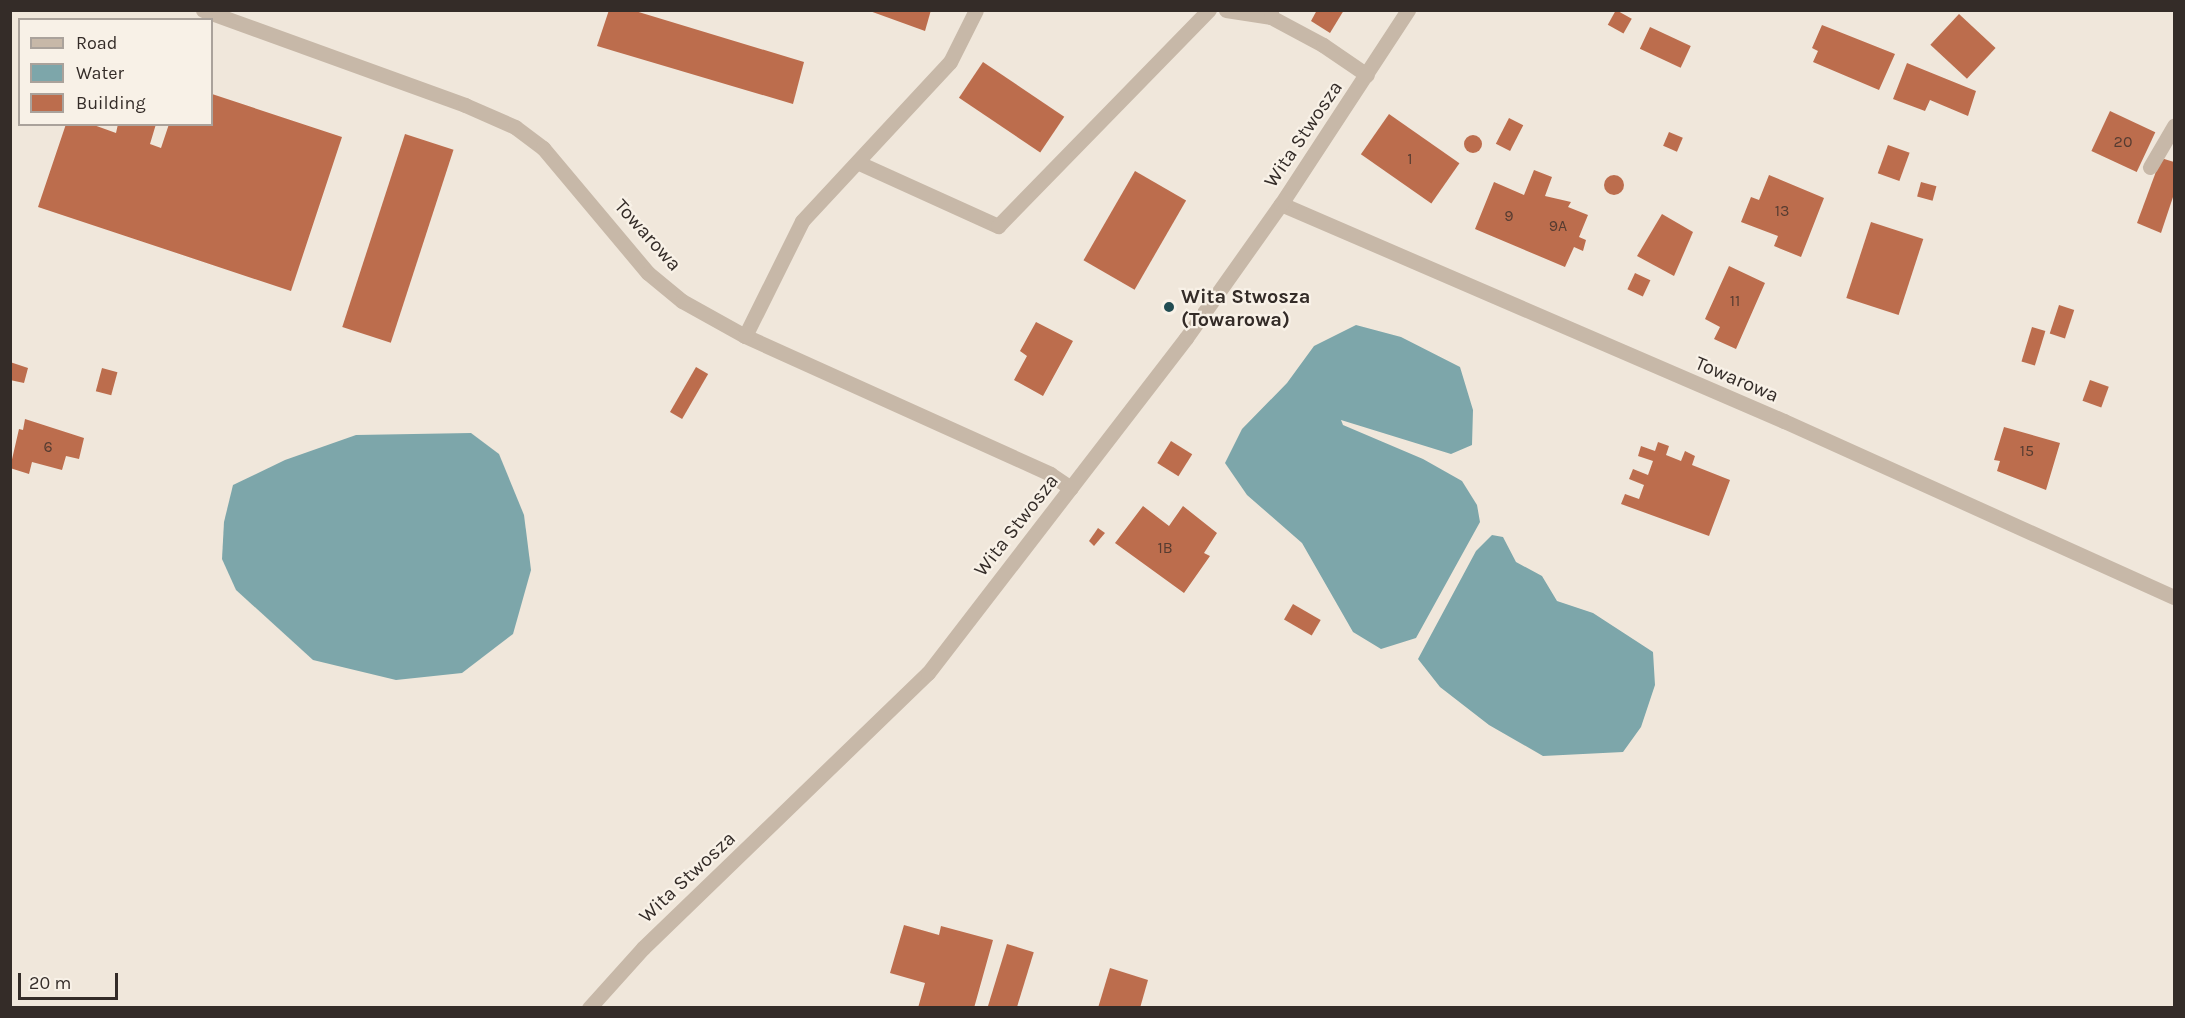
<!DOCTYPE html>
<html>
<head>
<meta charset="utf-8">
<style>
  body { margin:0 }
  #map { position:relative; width:2185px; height:1018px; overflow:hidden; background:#f0e7db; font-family:Karla,sans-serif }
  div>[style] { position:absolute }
  .water>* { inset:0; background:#7da6aa }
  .building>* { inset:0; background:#bc6d4d; transform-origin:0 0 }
  .round { border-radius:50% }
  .minor>* { height:15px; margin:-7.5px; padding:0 7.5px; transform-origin:7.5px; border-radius:7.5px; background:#c7b8a8 }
  .dots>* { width:16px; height:16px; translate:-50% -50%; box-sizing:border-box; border:3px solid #f8f1e7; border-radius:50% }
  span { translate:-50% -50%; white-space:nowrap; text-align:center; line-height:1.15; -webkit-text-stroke:4.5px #f8f1e7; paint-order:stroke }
  .number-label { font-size:16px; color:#563c31 }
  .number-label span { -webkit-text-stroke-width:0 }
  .street-label { font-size:20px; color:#342c28 }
  .poi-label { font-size:20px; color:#342c28; font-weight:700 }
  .left { translate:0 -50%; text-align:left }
  .frame { position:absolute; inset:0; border:12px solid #342c28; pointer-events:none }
  .legend { position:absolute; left:18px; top:18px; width:195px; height:108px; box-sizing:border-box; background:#f8f1e7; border:2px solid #aaa29b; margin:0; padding:8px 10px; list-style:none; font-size:18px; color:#342c28 }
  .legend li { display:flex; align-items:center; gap:12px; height:30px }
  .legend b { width:30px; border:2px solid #aaa29b }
  .scale { position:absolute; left:18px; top:973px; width:100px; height:27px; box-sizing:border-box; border:3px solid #342c28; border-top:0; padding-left:8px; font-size:18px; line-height:21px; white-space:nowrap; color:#342c28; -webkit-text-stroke:4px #f8f1e7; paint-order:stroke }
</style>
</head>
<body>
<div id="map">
  <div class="water">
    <div style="clip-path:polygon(1356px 325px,1401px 337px,1460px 367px,1473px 410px,1472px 445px,1451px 454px,1341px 420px,1343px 425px,1423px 459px,1462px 481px,1477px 505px,1480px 522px,1416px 638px,1381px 649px,1353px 632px,1302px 543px,1247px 495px,1225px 463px,1242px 429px,1287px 383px,1314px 346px)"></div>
    <div style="clip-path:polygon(471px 433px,499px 454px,524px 515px,531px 570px,513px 634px,462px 673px,396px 680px,313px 660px,236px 590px,222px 559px,224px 522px,233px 485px,285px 460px,356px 435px)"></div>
    <div style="clip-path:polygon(1492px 535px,1503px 537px,1516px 562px,1542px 576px,1557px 601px,1593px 613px,1653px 652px,1655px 685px,1641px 727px,1623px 752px,1543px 756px,1489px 725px,1440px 687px,1418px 659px,1476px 551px)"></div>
  </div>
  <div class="building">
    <div style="clip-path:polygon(609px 10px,632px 10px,804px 62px,793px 104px,597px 46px)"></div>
    <div style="clip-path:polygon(867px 10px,931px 10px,925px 31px)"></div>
    <div style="clip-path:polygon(1317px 10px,1344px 10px,1330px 33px,1311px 21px)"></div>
    <div style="left:1616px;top:10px;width:18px;height:17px;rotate:29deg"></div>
    <div style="left:1959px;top:14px;width:50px;height:42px;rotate:43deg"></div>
    <div style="clip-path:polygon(1822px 25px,1895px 54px,1879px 90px,1813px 62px,1818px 51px,1812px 48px)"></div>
    <div style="left:1650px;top:27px;width:45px;height:24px;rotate:25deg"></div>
    <div style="left:983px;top:62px;width:98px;height:43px;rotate:34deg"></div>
    <div style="clip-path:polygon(1907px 63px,1976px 91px,1968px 116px,1930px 100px,1925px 111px,1893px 99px)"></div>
    <div style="clip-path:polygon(212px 94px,342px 137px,291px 291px,38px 207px,66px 124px,91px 124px,116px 133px,118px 124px,156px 124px,150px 144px,161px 148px,169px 124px,212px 124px)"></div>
    <div style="left:2110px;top:111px;width:50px;height:44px;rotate:25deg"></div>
    <div style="left:1389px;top:114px;width:86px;height:49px;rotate:35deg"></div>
    <div style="left:1509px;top:118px;width:16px;height:29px;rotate:27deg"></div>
    <div style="left:1669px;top:132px;width:15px;height:15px;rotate:23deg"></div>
    <div style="left:405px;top:134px;width:51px;height:203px;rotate:18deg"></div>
    <div class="round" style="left:1464px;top:135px;width:18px;height:18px"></div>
    <div style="left:1888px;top:145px;width:23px;height:30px;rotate:20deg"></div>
    <div style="clip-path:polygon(2161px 158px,2174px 162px,2174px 194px,2161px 233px,2137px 223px)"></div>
    <div style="clip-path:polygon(1534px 170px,1552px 177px,1545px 196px,1571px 202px,1568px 207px,1588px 215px,1579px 237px,1586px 240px,1583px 251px,1574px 247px,1565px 267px,1475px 229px,1494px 182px,1524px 195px)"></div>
    <div style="left:1135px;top:171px;width:59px;height:103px;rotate:30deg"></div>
    <div style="clip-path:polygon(1769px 175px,1824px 198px,1801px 257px,1774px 246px,1778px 236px,1741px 222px,1751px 197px,1759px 200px)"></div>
    <div class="round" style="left:1604px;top:175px;width:20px;height:20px"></div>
    <div style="left:1921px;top:182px;width:16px;height:15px;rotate:15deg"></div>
    <div style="clip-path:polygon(1662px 214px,1693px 232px,1674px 276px,1637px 256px)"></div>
    <div style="left:1871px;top:222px;width:55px;height:80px;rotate:18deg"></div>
    <div style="clip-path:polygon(1729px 266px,1765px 283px,1736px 349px,1714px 339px,1720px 327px,1705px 319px)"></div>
    <div style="left:1635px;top:273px;width:17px;height:18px;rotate:25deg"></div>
    <div style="left:2059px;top:305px;width:16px;height:30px;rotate:18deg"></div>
    <div style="clip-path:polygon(1036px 322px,1073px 341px,1043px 396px,1014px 380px,1027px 356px,1020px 351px)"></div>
    <div style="left:2032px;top:327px;width:14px;height:36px;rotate:17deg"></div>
    <div style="clip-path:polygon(10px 362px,28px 368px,24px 383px,10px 380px)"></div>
    <div style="left:696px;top:367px;width:14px;height:52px;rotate:30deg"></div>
    <div style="left:102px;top:368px;width:16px;height:24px;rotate:15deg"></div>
    <div style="left:2090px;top:380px;width:20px;height:22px;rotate:20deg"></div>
    <div style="clip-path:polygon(25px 419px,84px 438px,79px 459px,66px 456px,62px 470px,32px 462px,29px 474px,10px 468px,19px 429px,23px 430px)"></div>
    <div style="clip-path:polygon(2004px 427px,2060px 443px,2046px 490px,1997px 471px,2000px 461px,1994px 460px)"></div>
    <div style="left:1171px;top:441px;width:25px;height:26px;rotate:32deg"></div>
    <div style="clip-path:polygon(1658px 442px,1669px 446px,1666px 455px,1681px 461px,1685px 451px,1695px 456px,1692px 465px,1730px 480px,1709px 536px,1621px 504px,1625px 494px,1639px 499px,1644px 485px,1629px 479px,1633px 469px,1648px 475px,1653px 461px,1638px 456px,1641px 446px,1655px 451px)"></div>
    <div style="clip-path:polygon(1143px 506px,1169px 526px,1183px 506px,1217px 533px,1204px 553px,1210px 556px,1184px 593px,1115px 543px)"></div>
    <div style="clip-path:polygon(1098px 528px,1105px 533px,1094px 546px,1089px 541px)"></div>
    <div style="left:1293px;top:604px;width:32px;height:18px;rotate:30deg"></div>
    <div style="clip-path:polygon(904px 925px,939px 935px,941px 926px,993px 940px,974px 1008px,918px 1008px,925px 983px,890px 973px)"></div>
    <div style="left:1007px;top:944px;width:28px;height:66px;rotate:17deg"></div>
    <div style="clip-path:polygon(1110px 968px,1148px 980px,1140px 1008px,1098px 1008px)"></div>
  </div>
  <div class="minor">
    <div style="left:203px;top:10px;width:279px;rotate:19.9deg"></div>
    <div style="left:465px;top:105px;width:55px;rotate:23.7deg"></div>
    <div style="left:515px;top:127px;width:35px;rotate:37deg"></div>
    <div style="left:543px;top:148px;width:163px;rotate:50deg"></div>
    <div style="left:648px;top:273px;width:44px;rotate:39.5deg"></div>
    <div style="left:682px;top:301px;width:72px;rotate:29.1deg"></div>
    <div style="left:745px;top:336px;width:335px;rotate:24.3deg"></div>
    <div style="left:1050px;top:474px;width:25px;rotate:34deg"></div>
    <div style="left:1226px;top:10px;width:46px;rotate:8.8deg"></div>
    <div style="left:1271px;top:10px;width:7px;rotate:90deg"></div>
    <div style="left:1271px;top:17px;width:59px;rotate:28.3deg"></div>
    <div style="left:1323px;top:45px;width:53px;rotate:34.3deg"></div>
    <div style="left:859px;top:163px;width:153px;rotate:24.4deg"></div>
    <div style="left:998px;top:226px;width:302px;rotate:-45.7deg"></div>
    <div style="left:2150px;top:167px;width:48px;rotate:-59.7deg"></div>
    <div style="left:1281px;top:204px;width:548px;rotate:23.34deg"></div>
    <div style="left:1784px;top:421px;width:428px;rotate:24.3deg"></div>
    <div style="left:745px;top:336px;width:128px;rotate:-63.6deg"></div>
    <div style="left:802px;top:221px;width:217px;rotate:-47.1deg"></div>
    <div style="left:950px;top:62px;width:58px;rotate:-63.4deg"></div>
    <div style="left:589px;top:1008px;width:81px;rotate:-48deg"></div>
    <div style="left:643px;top:948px;width:396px;rotate:-44deg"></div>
    <div style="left:928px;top:673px;width:423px;rotate:-52.4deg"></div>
    <div style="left:1186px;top:338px;width:164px;rotate:-54.7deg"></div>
    <div style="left:1281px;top:204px;width:232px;rotate:-56.8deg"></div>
  </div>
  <div class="dots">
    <div style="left:1169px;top:307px;background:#214c52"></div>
  </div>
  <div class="number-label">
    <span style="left:2123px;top:142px">20</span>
    <span style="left:1410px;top:159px">1</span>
    <span style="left:1782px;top:211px">13</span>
    <span style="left:1509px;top:216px">9</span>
    <span style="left:1558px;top:226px">9A</span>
    <span style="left:1735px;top:301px">11</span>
    <span style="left:48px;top:447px">6</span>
    <span style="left:2027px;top:451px">15</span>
    <span style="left:1165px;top:548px">1B</span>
  </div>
  <div class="street-label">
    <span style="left:1303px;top:134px;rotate:-56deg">Wita Stwosza</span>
    <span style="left:648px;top:235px;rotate:48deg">Towarowa</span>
    <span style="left:1737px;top:379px;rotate:23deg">Towarowa</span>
    <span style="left:1016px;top:525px;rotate:-52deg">Wita Stwosza</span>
    <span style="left:687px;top:877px;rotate:-43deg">Wita Stwosza</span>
  </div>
  <div class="poi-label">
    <span class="left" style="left:1181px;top:308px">Wita Stwosza<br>(Towarowa)</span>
  </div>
  <div class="frame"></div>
  <ul class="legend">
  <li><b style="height:8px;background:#c7b8a8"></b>Road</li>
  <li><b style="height:16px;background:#7da6aa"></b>Water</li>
  <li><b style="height:16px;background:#bc6d4d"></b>Building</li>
  </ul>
  <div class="scale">20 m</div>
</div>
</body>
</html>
